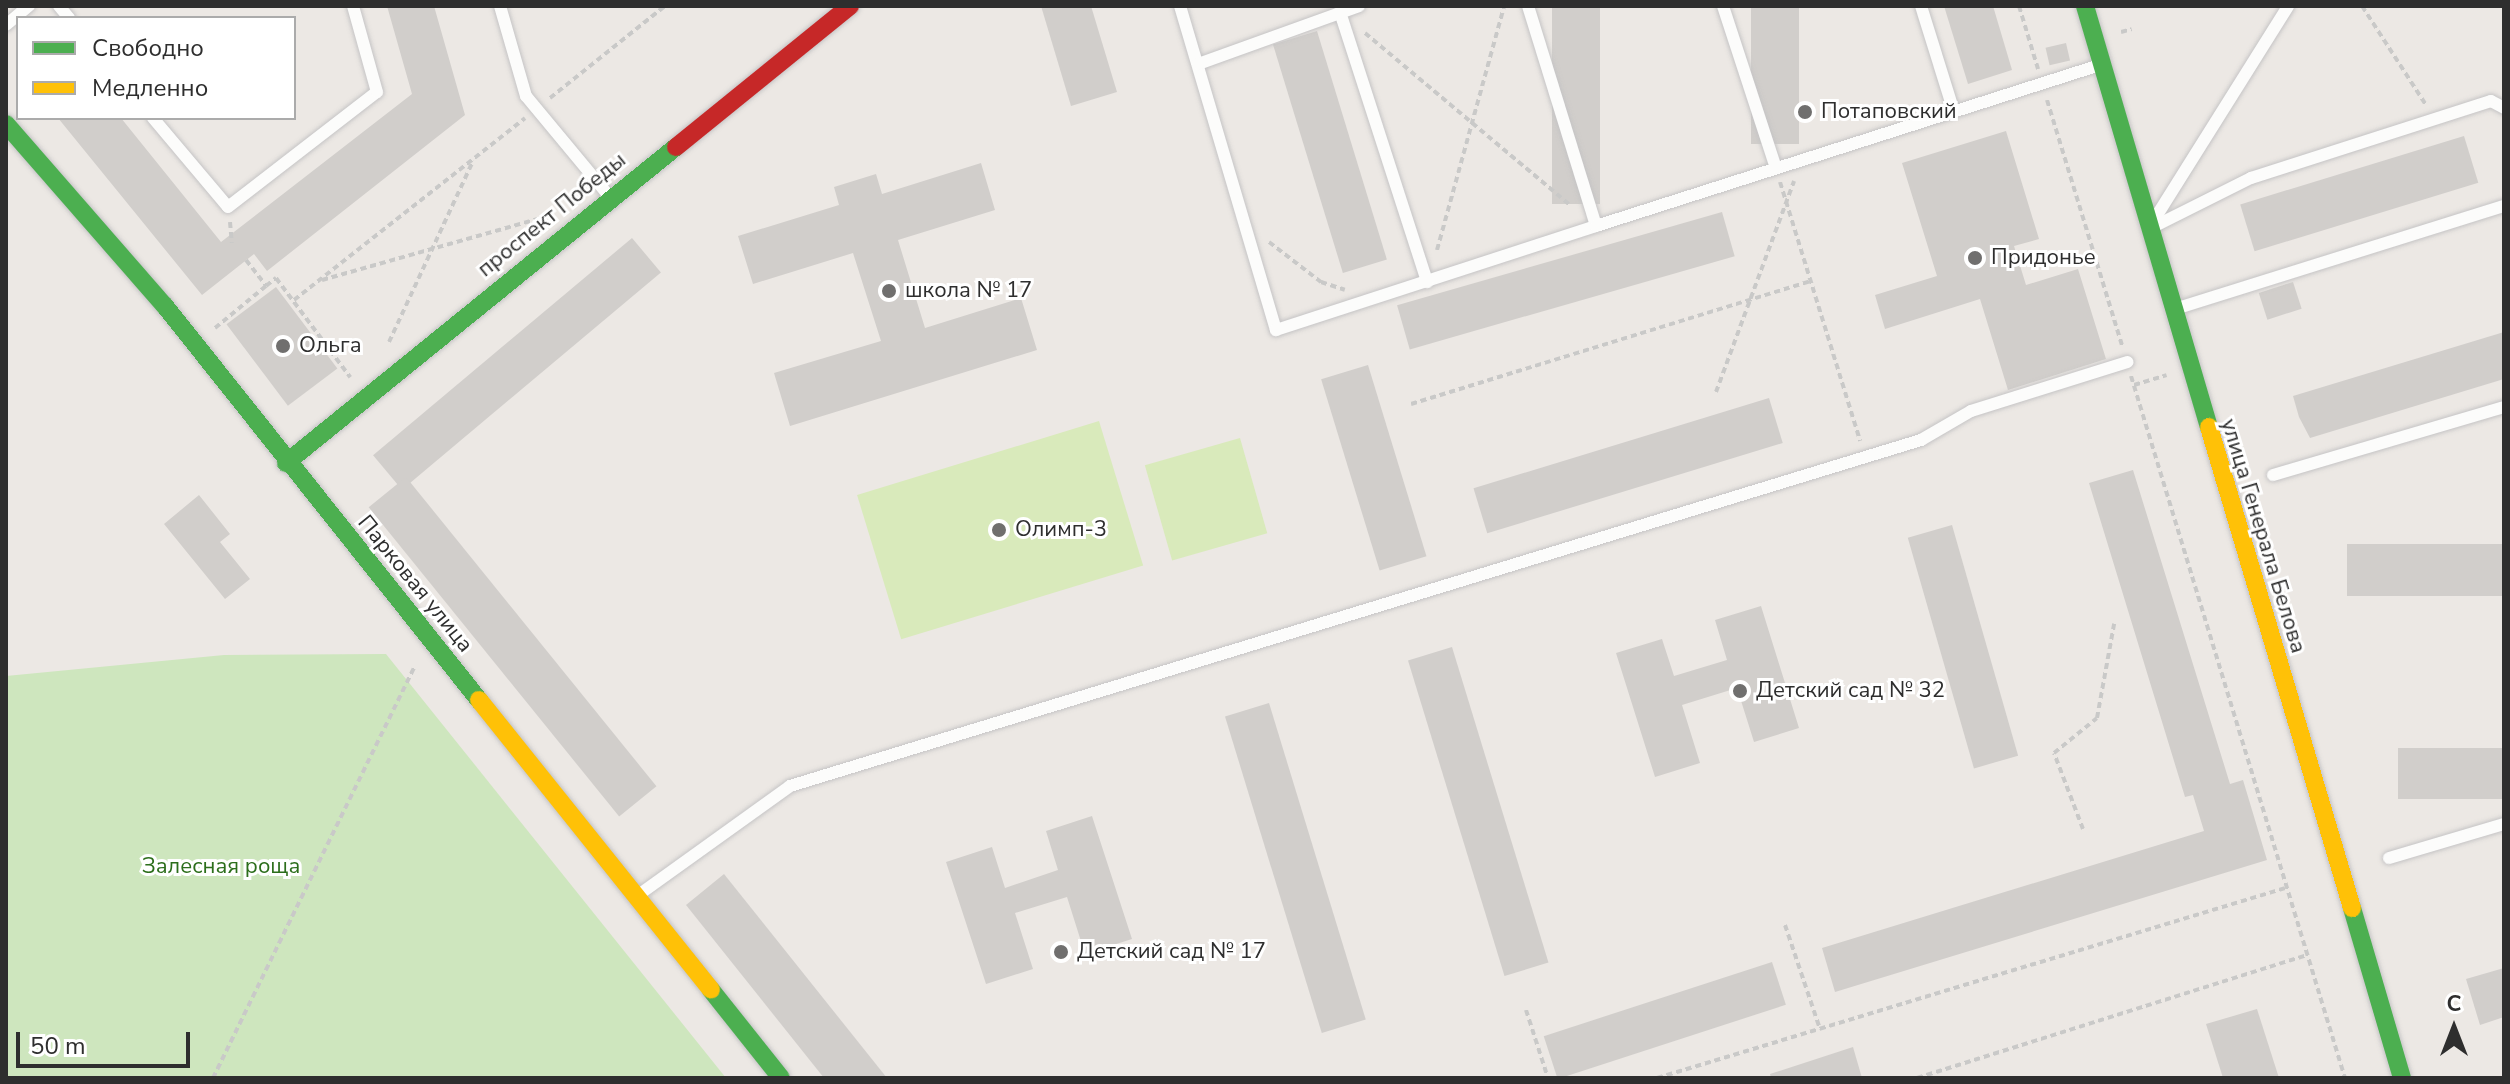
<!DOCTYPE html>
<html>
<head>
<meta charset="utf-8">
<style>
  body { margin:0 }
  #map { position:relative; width:2510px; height:1084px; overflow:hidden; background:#ece8e4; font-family:"Nunito Sans",sans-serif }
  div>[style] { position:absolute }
  .green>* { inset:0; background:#cee6be }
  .pitch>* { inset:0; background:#d9eabb; transform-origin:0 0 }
  .building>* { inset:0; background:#d1cecb; transform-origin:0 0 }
  .path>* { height:4px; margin-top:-2px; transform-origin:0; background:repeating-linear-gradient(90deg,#c9c9c8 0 6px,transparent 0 10px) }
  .roads { filter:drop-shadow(0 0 2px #c5c4c5) drop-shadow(0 0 2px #c5c4c5) }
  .lane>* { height:12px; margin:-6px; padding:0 6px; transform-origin:6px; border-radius:6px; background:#fcfcfb }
  .fast>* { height:18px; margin:-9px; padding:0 9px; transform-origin:9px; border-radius:9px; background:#4caf50 }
  .slow>* { height:18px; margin:-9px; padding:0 9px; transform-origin:9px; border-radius:9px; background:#ffc107 }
  .jam>* { height:18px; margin:-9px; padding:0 9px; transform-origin:9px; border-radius:9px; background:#c62828 }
  .dots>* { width:22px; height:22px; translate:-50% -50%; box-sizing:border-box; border:4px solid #fff; border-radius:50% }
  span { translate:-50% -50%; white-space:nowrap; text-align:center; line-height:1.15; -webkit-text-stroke:6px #fff; paint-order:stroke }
  .poi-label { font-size:22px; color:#2e2e2e }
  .left { translate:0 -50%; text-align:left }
  .street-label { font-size:22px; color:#2e2e2e }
  .park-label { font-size:22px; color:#2c6e1b }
  .frame { position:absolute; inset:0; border:8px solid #2e2e2e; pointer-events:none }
  .legend { position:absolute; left:16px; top:16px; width:280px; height:104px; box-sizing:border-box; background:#fff; border:2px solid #ababab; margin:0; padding:10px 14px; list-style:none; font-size:24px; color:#2e2e2e }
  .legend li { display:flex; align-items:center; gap:16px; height:40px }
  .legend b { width:40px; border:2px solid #ababab }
  .north { position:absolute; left:2414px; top:988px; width:80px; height:80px; -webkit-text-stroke:6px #fff; paint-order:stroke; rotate:0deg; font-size:22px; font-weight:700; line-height:32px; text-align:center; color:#2e2e2e }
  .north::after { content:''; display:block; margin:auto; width:28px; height:36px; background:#2e2e2e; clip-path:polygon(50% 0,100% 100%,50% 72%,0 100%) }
  .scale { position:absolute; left:16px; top:1032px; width:174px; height:36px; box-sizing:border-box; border:4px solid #2e2e2e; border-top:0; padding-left:10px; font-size:24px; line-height:28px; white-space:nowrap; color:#2e2e2e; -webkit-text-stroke:6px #fff; paint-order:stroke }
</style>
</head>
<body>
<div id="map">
  <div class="green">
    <div style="clip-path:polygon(386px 654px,726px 1078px,6px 1078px,6px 676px,224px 655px)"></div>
  </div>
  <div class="pitch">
    <div style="left:1099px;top:421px;width:151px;height:253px;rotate:73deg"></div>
    <div style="left:1240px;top:438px;width:99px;height:99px;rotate:74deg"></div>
  </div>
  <div class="building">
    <div style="clip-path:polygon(387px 6px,434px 6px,465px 115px,267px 271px,254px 254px,202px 295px,58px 118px,121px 118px,221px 242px,412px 94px)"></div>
    <div style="clip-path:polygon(1041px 6px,1091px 6px,1117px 92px,1071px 106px)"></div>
    <div style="left:1552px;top:6px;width:48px;height:198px"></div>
    <div style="left:1751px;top:6px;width:48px;height:138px"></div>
    <div style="clip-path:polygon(1944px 6px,1993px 6px,2012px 70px,1968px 84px)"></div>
    <div style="left:1317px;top:31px;width:239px;height:46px;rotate:73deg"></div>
    <div style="left:2066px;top:43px;width:18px;height:21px;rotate:77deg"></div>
    <div style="clip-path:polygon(2006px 131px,2039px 239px,2014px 246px,2026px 285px,2078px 269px,2106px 359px,2008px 390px,1980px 299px,1885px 329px,1875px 295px,1937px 276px,1902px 163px)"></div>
    <div style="left:2464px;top:136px;width:49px;height:234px;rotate:73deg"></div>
    <div style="clip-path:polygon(981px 163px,995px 210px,898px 240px,925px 328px,1021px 298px,1037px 350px,790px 426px,774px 373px,881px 341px,853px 253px,753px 284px,738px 236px,839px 205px,834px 187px,876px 174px,882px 194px)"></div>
    <div style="left:1722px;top:212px;width:46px;height:338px;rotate:74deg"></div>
    <div style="left:632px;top:238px;width:45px;height:338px;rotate:50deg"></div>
    <div style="left:2293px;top:282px;width:28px;height:36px;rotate:72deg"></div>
    <div style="left:276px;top:287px;width:102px;height:62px;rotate:53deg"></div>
    <div style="clip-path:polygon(2504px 332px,2504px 379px,2310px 438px,2299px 417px,2293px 396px)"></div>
    <div style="left:1368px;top:365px;width:200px;height:49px;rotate:73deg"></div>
    <div style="left:1769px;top:398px;width:47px;height:309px;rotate:73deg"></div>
    <div style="clip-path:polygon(2133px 470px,2230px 784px,2243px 780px,2267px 860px,1835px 992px,1822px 948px,2204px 831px,2193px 795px,2185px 797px,2089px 483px)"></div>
    <div style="left:406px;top:477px;width:398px;height:48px;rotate:51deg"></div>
    <div style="clip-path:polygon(199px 495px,230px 534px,220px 542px,250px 579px,225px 599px,164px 524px)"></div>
    <div style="left:1952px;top:525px;width:240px;height:46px;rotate:74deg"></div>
    <div style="left:2504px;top:544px;width:52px;height:157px;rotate:90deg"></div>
    <div style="clip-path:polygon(1761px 606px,1799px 728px,1754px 742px,1737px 688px,1682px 705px,1700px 763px,1655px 777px,1616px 653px,1662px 639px,1674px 676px,1727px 660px,1715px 620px)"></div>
    <div style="left:1452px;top:647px;width:330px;height:46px;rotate:73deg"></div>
    <div style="left:1269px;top:703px;width:331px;height:46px;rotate:73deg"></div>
    <div style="left:2504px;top:748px;width:51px;height:106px;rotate:90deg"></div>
    <div style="clip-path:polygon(1092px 816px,1132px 939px,1085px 954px,1067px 897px,1015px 913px,1033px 969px,986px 984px,946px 862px,992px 847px,1005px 888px,1058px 870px,1046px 831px)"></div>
    <div style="clip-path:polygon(724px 874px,887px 1078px,824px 1078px,686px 905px)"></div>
    <div style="left:1772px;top:962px;width:45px;height:240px;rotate:72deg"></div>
    <div style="clip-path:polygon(2504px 968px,2504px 1017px,2480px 1025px,2466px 979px)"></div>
    <div style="clip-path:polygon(2257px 1009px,2279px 1078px,2223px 1078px,2206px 1024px)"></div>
    <div style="clip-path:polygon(1853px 1047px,1862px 1078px,1771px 1078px,1770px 1074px)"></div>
  </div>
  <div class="path">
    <div style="left:2019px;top:6px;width:66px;rotate:73.2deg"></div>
    <div style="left:2362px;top:6px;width:118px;rotate:57.1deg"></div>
    <div style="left:2121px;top:32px;width:11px;rotate:-15deg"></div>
    <div style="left:1365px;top:33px;width:266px;rotate:40deg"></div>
    <div style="left:550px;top:98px;width:147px;rotate:-38.7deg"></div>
    <div style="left:2047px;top:100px;width:259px;rotate:73deg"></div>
    <div style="left:1780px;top:182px;width:271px;rotate:72.8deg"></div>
    <div style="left:230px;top:222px;width:21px;rotate:85deg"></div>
    <div style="left:1269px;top:242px;width:66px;rotate:37.6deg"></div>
    <div style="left:1321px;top:282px;width:25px;rotate:18deg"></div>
    <div style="left:1437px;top:250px;width:253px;rotate:-74.6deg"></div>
    <div style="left:246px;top:260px;width:33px;rotate:52deg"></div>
    <div style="left:266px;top:286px;width:13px;rotate:-39deg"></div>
    <div style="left:276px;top:278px;width:124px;rotate:53.2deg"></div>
    <div style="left:322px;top:280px;width:228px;rotate:-15.8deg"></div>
    <div style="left:294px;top:300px;width:294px;rotate:-38.2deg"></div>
    <div style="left:215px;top:328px;width:66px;rotate:-39.5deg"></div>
    <div style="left:389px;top:342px;width:200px;rotate:-65.1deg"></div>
    <div style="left:2131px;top:376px;width:734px;rotate:73.05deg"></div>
    <div style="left:2134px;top:385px;width:34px;rotate:-17deg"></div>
    <div style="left:1716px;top:392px;width:225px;rotate:-69.7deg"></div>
    <div style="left:1411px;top:404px;width:418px;rotate:-17.1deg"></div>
    <div style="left:2083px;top:829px;width:81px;rotate:-110.9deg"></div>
    <div style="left:2054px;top:753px;width:55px;rotate:-39.1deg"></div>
    <div style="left:2097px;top:718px;width:96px;rotate:-79.7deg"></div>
    <div style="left:1785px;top:925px;width:110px;rotate:71.4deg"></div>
    <div style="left:1526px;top:1010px;width:71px;rotate:72.1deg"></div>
    <div style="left:213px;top:1078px;width:459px;rotate:-63.9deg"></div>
    <div style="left:1657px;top:1078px;width:656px;rotate:-16.83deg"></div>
    <div style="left:1917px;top:1078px;width:408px;rotate:-17.5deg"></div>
  </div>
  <div class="roads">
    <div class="lane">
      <div style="left:59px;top:6px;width:16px;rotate:50deg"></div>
      <div style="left:500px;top:6px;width:94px;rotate:73.9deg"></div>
      <div style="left:526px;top:96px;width:131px;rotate:50.3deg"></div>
      <div style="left:1180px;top:6px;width:338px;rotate:73.5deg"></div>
      <div style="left:1276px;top:330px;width:336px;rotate:-18deg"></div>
      <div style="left:1528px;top:6px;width:230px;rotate:72.8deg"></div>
      <div style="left:1596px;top:226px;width:529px;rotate:-17.72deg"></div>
      <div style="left:1723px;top:6px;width:170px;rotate:71.9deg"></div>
      <div style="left:1921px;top:6px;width:111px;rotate:72.7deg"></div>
      <div style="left:1340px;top:12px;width:284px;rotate:72.1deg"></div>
      <div style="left:6px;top:25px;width:30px;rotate:-40deg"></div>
      <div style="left:1198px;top:64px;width:171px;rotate:-19.8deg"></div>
      <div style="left:153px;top:118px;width:116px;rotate:49.9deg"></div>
      <div style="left:228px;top:207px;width:188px;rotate:-37.7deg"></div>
      <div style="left:377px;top:92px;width:89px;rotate:-105.6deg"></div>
      <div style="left:2154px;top:220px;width:252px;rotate:-57.9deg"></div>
      <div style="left:2153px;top:227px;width:110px;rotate:-26.6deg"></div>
      <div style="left:2251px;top:178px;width:252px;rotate:-17.8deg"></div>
      <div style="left:2491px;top:101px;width:15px;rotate:28deg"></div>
      <div style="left:2175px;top:309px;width:345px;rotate:-17.4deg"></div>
      <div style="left:2273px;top:475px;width:241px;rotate:-16.4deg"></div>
      <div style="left:2389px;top:858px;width:120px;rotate:-16.5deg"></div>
      <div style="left:637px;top:896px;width:188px;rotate:-35.7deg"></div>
      <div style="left:790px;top:786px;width:1183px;rotate:-17.01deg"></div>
      <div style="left:1921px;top:440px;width:58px;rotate:-30.1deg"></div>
      <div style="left:1971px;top:411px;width:164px;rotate:-17.4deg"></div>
    </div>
    <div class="fast">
      <div style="left:2085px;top:6px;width:439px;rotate:73.6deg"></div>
      <div style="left:6px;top:124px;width:242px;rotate:48.9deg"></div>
      <div style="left:165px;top:306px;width:504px;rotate:51.45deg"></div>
      <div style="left:286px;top:463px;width:502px;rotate:-39.02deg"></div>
      <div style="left:2352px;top:908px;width:177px;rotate:73.6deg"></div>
      <div style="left:711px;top:990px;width:112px;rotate:51.5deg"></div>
    </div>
    <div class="slow">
      <div style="left:2209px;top:427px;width:502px;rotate:73.44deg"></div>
      <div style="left:479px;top:700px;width:371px;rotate:51.3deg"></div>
    </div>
    <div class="jam">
      <div style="left:676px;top:147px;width:224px;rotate:-39deg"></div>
    </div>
  </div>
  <div class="dots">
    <div style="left:1805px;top:112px;background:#706f6e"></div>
    <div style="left:1975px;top:258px;background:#706f6e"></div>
    <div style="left:889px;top:291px;background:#706f6e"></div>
    <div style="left:283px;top:346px;background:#706f6e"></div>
    <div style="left:999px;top:530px;background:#706f6e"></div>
    <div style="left:1740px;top:691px;background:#706f6e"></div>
    <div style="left:1061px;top:952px;background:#706f6e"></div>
  </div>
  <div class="poi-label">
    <span class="left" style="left:1821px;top:112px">Потаповский</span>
    <span class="left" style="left:1991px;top:258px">Придонье</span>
    <span class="left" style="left:905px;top:291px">школа № 17</span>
    <span class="left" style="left:299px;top:346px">Ольга</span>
    <span class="left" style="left:1015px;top:530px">Олимп-3</span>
    <span class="left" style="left:1756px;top:691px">Детский сад № 32</span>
    <span class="left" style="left:1077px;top:952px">Детский сад № 17</span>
  </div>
  <div class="street-label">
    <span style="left:552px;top:215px;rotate:-39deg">проспект Победы</span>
    <span style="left:2263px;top:536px;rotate:73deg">улица Генерала Белова</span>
    <span style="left:415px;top:584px;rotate:51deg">Парковая улица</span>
  </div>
  <div class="park-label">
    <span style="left:221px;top:867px">Залесная роща</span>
  </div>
  <div class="frame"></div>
  <ul class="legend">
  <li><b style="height:10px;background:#4caf50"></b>Свободно</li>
  <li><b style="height:10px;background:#ffc107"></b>Медленно</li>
  </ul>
  <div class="north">С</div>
  <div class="scale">50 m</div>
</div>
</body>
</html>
